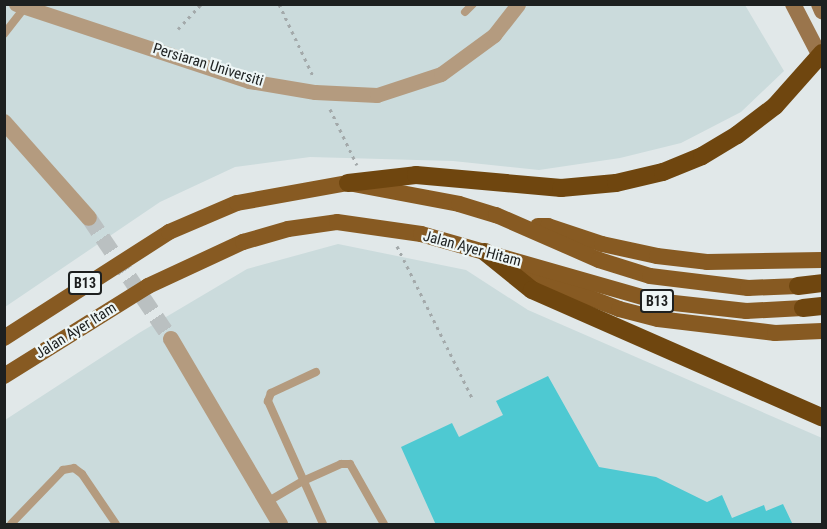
<!DOCTYPE html>
<html>
<head>
<meta charset="utf-8">
<style>
  body { margin:0 }
  #map { position:relative; width:827px; height:529px; overflow:hidden; background:#e1e8e9; font-family:"Roboto Condensed",sans-serif }
  div>[style] { position:absolute }
  .built>* { inset:0; background:#cbdbdc }
  .building>* { inset:0; background:#4ec9d2 }
  .tertiary-tunnel>* { height:16px; margin-top:-8px; transform-origin:0; background:repeating-linear-gradient(90deg,#bac0c1 0 16px,transparent 0 24px) }
  .path>* { height:3px; margin-top:-1.5px; transform-origin:0; background:repeating-linear-gradient(90deg,#a3a9aa 0 3px,transparent 0 7.5px) }
  .service>* { height:8px; margin:-4px; padding:0 4px; transform-origin:4px; border-radius:4px; background:#b49b7f }
  .minor>* { height:15px; margin:-7.5px; padding:0 7.5px; transform-origin:7.5px; border-radius:7.5px; background:#b49b7f }
  .tertiary>* { height:16px; margin:-8px; padding:0 8px; transform-origin:8px; border-radius:8px; background:#b49b7f }
  .secondary>* { height:16px; margin:-8px; padding:0 8px; transform-origin:8px; border-radius:8px; background:#9a754c }
  .primary>* { height:16px; margin:-8px; padding:0 8px; transform-origin:8px; border-radius:8px; background:#875a22 }
  .motorway>* { height:18px; margin:-9px; padding:0 9px; transform-origin:9px; border-radius:9px; background:#6f460f }
  span { translate:-50% -50%; white-space:nowrap; text-align:center; line-height:1.15; -webkit-text-stroke:4.5px #eef6f6; paint-order:stroke }
  .shield-label span { padding:2px 4px; background:#eef6f6; border:2px solid; border-radius:4px; -webkit-text-stroke-width:0 }
  .shield-label { font-size:14px; color:#1d2020; font-weight:700 }
  .street-label { font-size:15px; color:#1d2020 }
  .frame { position:absolute; inset:0; border:6px solid #1d2020; pointer-events:none }
</style>
</head>
<body>
<div id="map">
  <div class="built">
    <div style="clip-path:polygon(5px 5px,745px 5px,784px 71px,741px 112px,681px 143px,620px 158px,539px 170px,453px 161px,310px 157px,235px 167px,160px 202px,5px 307px)"></div>
    <div style="clip-path:polygon(338px 244px,466px 270px,528px 310px,822px 438px,822px 524px,5px 524px,5px 420px,139px 333px,247px 269px)"></div>
  </div>
  <div class="building">
    <div style="clip-path:polygon(548px 376px,599px 467px,656px 477px,707px 502px,722px 495px,732px 518px,764px 505px,766px 511px,783px 504px,793px 525px,436px 525px,401px 447px,452px 423px,459px 437px,503px 415px,496px 401px)"></div>
  </div>
  <div class="tertiary-tunnel">
    <div style="left:89px;top:218px;width:146px;rotate:55.9deg"></div>
  </div>
  <div class="path">
    <div style="left:279px;top:4px;width:80px;rotate:64.7deg"></div>
    <div style="left:178px;top:29px;width:34px;rotate:-47deg"></div>
    <div style="left:330px;top:109px;width:62px;rotate:64.3deg"></div>
    <div style="left:397px;top:246px;width:172px;rotate:63.7deg"></div>
  </div>
  <div class="service">
    <div style="left:465px;top:12px;width:11px;rotate:-45deg"></div>
    <div style="left:4px;top:34px;width:33px;rotate:-52deg"></div>
    <div style="left:316px;top:372px;width:50px;rotate:155deg"></div>
    <div style="left:271px;top:393px;width:9px;rotate:111deg"></div>
    <div style="left:268px;top:401px;width:135px;rotate:65.9deg"></div>
    <div style="left:267px;top:502px;width:42px;rotate:-30.3deg"></div>
    <div style="left:303px;top:481px;width:42px;rotate:-24.1deg"></div>
    <div style="left:341px;top:464px;width:9px"></div>
    <div style="left:350px;top:464px;width:69px;rotate:60.5deg"></div>
    <div style="left:11px;top:524px;width:75px;rotate:-46.1deg"></div>
    <div style="left:63px;top:470px;width:11px;rotate:-10deg"></div>
    <div style="left:74px;top:468px;width:10px;rotate:37deg"></div>
    <div style="left:82px;top:474px;width:60px;rotate:55.8deg"></div>
  </div>
  <div class="minor">
    <div style="left:16px;top:4px;width:245px;rotate:18.3deg"></div>
    <div style="left:249px;top:81px;width:67px;rotate:9.5deg"></div>
    <div style="left:315px;top:92px;width:62px;rotate:2.8deg"></div>
    <div style="left:377px;top:95px;width:67px;rotate:-18.2deg"></div>
    <div style="left:441px;top:74px;width:66px;rotate:-36.3deg"></div>
    <div style="left:494px;top:35px;width:39px;rotate:-52deg"></div>
  </div>
  <div class="tertiary">
    <div style="left:4px;top:122px;width:128px;rotate:48.5deg"></div>
    <div style="left:171px;top:339px;width:215px;rotate:59.5deg"></div>
  </div>
  <div class="secondary">
    <div style="left:793px;top:4px;width:63px;rotate:62.6deg"></div>
    <div style="left:819px;top:4px;width:8px;rotate:67deg"></div>
  </div>
  <div class="primary">
    <div style="left:538px;top:226px;width:10px"></div>
    <div style="left:548px;top:226px;width:57px;rotate:18.4deg"></div>
    <div style="left:602px;top:244px;width:56px;rotate:12.3deg"></div>
    <div style="left:657px;top:256px;width:50px;rotate:6.8deg"></div>
    <div style="left:707px;top:262px;width:115px;rotate:-1deg"></div>
    <div style="left:523px;top:267px;width:19px;rotate:36deg"></div>
    <div style="left:538px;top:278px;width:87px;rotate:20.9deg"></div>
    <div style="left:619px;top:309px;width:40px;rotate:14.4deg"></div>
    <div style="left:658px;top:319px;width:118px;rotate:6.8deg"></div>
    <div style="left:775px;top:333px;width:47px;rotate:-2.4deg"></div>
    <div style="left:4px;top:338px;width:196px;rotate:-32.7deg"></div>
    <div style="left:169px;top:232px;width:74px;rotate:-23.1deg"></div>
    <div style="left:237px;top:203px;width:113px;rotate:-10.2deg"></div>
    <div style="left:348px;top:183px;width:113px;rotate:10.7deg"></div>
    <div style="left:459px;top:204px;width:39px;rotate:17deg"></div>
    <div style="left:496px;top:215px;width:112px;rotate:23.6deg"></div>
    <div style="left:599px;top:260px;width:53px;rotate:17.4deg"></div>
    <div style="left:650px;top:276px;width:99px;rotate:7deg"></div>
    <div style="left:748px;top:288px;width:50px;rotate:-2.3deg"></div>
    <div style="left:4px;top:376px;width:170px;rotate:-32deg"></div>
    <div style="left:148px;top:286px;width:105px;rotate:-24.9deg"></div>
    <div style="left:243px;top:242px;width:47px;rotate:-16.1deg"></div>
    <div style="left:288px;top:229px;width:49px;rotate:-8.1deg"></div>
    <div style="left:337px;top:222px;width:85px;rotate:8.1deg"></div>
    <div style="left:421px;top:234px;width:244px;rotate:15.9deg"></div>
    <div style="left:656px;top:301px;width:91px;rotate:6.3deg"></div>
    <div style="left:746px;top:311px;width:57px;rotate:-3deg"></div>
  </div>
  <div class="motorway">
    <div style="left:348px;top:183px;width:68px;rotate:-6.7deg"></div>
    <div style="left:416px;top:175px;width:146px;rotate:5.1deg"></div>
    <div style="left:561px;top:188px;width:55px;rotate:-5.2deg"></div>
    <div style="left:616px;top:183px;width:48px;rotate:-13.2deg"></div>
    <div style="left:663px;top:172px;width:42px;rotate:-22.3deg"></div>
    <div style="left:702px;top:156px;width:41px;rotate:-31deg"></div>
    <div style="left:737px;top:135px;width:48px;rotate:-37.3deg"></div>
    <div style="left:775px;top:106px;width:71px;rotate:-48.4deg"></div>
    <div style="left:485px;top:252px;width:60px;rotate:39deg"></div>
    <div style="left:532px;top:290px;width:317px;rotate:23.7deg"></div>
    <div style="left:798px;top:286px;width:24px;rotate:-7deg"></div>
    <div style="left:803px;top:308px;width:19px;rotate:-6deg"></div>
  </div>
  <div class="shield-label">
    <span style="left:85px;top:283px">B13</span>
    <span style="left:657px;top:301px">B13</span>
  </div>
  <div class="street-label">
    <span style="left:208px;top:65px;rotate:17deg">Persiaran Universiti</span>
    <span style="left:472px;top:249px;rotate:15deg">Jalan Ayer Hitam</span>
    <span style="left:76px;top:331px;rotate:-32deg">Jalan Ayer Itam</span>
  </div>
  <div class="frame"></div>
</div>
</body>
</html>
